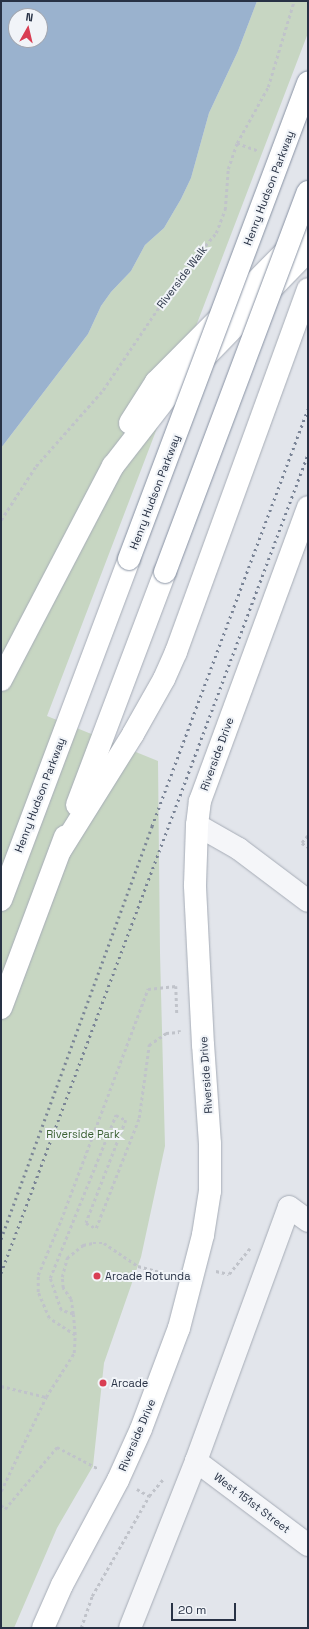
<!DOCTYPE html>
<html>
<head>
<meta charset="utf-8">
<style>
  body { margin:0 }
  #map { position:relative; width:309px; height:1629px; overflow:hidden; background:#e2e5eb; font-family:"Space Grotesk",sans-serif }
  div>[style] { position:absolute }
  .green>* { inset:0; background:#c7d6c2 }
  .water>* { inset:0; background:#9ab2ce }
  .path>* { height:2.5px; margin-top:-1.25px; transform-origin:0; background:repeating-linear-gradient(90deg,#c0c3ca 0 3px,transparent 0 6px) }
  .roads { filter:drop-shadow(0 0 1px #a6acb6) drop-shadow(0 0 1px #a6acb6) }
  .minor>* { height:22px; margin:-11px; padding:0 11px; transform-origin:11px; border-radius:11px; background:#f5f6f9 }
  .secondary>* { height:22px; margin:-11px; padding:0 11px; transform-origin:11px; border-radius:11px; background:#fff }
  .motorway>* { height:22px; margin:-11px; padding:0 11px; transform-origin:11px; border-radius:11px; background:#fff }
  .rail>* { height:3px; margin-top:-1.5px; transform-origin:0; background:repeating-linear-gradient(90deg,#7a8496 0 2px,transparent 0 6px) }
  .bridges { filter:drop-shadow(0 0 1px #8892a3) drop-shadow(0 0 1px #8892a3) }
  .motorway-bridge>* { height:22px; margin:-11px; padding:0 11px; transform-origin:11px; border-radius:11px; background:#fff }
  .dots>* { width:11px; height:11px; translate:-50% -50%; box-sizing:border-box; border:2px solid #f1f4f8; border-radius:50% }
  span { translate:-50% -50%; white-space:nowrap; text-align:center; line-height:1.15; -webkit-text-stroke:4px #f1f4f8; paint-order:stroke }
  .street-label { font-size:11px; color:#283245 }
  .park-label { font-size:11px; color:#3c6134 }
  .poi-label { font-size:11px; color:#283245 }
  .left { translate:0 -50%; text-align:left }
  .frame { position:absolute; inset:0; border:2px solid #283245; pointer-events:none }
  .north { position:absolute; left:8px; top:8px; width:40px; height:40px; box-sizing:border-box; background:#f1f4f8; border:1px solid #a1a6b0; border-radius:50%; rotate:8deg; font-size:11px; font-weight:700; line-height:16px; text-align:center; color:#283245 }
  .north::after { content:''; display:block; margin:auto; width:14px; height:18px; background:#d93e53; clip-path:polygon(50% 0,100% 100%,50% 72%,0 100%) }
  .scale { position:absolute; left:171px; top:1603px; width:65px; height:18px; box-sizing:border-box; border:2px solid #283245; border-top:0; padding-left:5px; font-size:12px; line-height:14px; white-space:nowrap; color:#283245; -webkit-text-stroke:3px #f1f4f8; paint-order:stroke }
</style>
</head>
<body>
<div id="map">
  <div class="green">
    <div style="clip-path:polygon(257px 1px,308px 1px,308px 33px,47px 716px,158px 761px,160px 953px,165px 1146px,141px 1257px,104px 1363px,93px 1466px,57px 1528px,14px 1628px,1px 1628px,1px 448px,88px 334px,101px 306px,111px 292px,131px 271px,145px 245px,164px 228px,181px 199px,191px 178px,209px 113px,238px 51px)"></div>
  </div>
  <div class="water">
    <div style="clip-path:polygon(evenodd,1px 1px,257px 1px,238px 51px,209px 113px,191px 178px,181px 199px,164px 228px,145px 245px,131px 271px,111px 292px,101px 306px,88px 334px,1px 448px,1px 1px,16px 16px,40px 16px,40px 40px,16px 40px,16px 16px)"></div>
  </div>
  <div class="path">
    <div style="left:237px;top:143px;width:23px;rotate:20deg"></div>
    <div style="left:1px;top:520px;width:64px;rotate:-57.1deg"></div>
    <div style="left:36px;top:466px;width:101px;rotate:-48.6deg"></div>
    <div style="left:103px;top:390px;width:97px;rotate:-56deg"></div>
    <div style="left:157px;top:310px;width:57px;rotate:-54.3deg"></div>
    <div style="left:190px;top:264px;width:40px;rotate:-50deg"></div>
    <div style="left:216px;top:233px;width:25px;rotate:-69deg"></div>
    <div style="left:225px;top:210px;width:41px;rotate:-85.8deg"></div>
    <div style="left:228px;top:169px;width:28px;rotate:-71deg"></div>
    <div style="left:237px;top:143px;width:64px;rotate:-61deg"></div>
    <div style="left:268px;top:87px;width:90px;rotate:-73.2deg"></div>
    <div style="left:308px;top:836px;width:9px;rotate:131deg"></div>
    <div style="left:302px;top:843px;width:7px;rotate:34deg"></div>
    <div style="left:176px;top:986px;width:27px;rotate:88deg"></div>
    <div style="left:216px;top:1271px;width:13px;rotate:13deg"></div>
    <div style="left:229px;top:1274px;width:33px;rotate:-51deg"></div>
    <div style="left:73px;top:1314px;width:15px;rotate:-98deg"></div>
    <div style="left:71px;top:1299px;width:14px;rotate:-126deg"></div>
    <div style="left:63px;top:1288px;width:11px;rotate:-95deg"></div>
    <div style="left:62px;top:1277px;width:20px;rotate:-75deg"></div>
    <div style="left:67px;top:1258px;width:21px;rotate:-39deg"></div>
    <div style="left:83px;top:1245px;width:10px;rotate:-11deg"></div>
    <div style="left:93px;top:1243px;width:11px"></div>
    <div style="left:104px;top:1243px;width:41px;rotate:34.1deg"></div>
    <div style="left:138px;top:1266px;width:34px;rotate:15deg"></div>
    <div style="left:75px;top:1335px;width:21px;rotate:-95deg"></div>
    <div style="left:73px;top:1314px;width:13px;rotate:-162deg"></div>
    <div style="left:61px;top:1310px;width:34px;rotate:-109deg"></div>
    <div style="left:50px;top:1278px;width:176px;rotate:-68deg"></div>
    <div style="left:116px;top:1115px;width:11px;rotate:27deg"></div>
    <div style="left:126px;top:1120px;width:110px;rotate:111.2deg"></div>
    <div style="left:86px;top:1223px;width:11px;rotate:27deg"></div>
    <div style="left:96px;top:1228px;width:118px;rotate:-68.6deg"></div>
    <div style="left:139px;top:1118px;width:74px;rotate:-82.2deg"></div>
    <div style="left:149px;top:1045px;width:21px;rotate:-35deg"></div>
    <div style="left:166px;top:1033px;width:13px;rotate:-4deg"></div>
    <div style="left:179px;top:1032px;width:2px;rotate:-90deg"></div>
    <div style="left:1px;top:1386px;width:46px;rotate:13.7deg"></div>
    <div style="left:137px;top:1489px;width:14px;rotate:30deg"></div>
    <div style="left:1px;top:1491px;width:104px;rotate:-64.4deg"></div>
    <div style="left:46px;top:1397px;width:52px;rotate:-57.5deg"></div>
    <div style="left:74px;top:1353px;width:18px;rotate:-87deg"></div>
    <div style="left:75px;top:1335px;width:31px;rotate:-147deg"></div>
    <div style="left:49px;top:1318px;width:28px;rotate:-113deg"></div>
    <div style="left:38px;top:1292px;width:17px;rotate:-90deg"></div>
    <div style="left:38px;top:1275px;width:60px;rotate:-67.3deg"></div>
    <div style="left:61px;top:1220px;width:247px;rotate:-69.4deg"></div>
    <div style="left:148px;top:989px;width:28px;rotate:-6deg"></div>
    <div style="left:1px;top:1505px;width:6px;rotate:45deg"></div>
    <div style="left:5px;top:1509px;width:81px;rotate:-50deg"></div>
    <div style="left:57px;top:1447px;width:47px;rotate:27.6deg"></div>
    <div style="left:81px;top:1628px;width:34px;rotate:-71deg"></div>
    <div style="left:92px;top:1596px;width:115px;rotate:-60.3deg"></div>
    <div style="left:149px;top:1496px;width:23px;rotate:-50deg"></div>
  </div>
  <div class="roads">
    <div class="minor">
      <div style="left:197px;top:825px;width:48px;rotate:29.7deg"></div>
      <div style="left:239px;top:849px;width:86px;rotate:37deg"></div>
      <div style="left:196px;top:1461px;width:140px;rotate:36.9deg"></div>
      <div style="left:130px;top:1628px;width:180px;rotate:-68.4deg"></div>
      <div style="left:196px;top:1461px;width:270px;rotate:-69.9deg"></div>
      <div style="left:289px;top:1207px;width:24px;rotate:36deg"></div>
    </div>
    <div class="secondary">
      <div style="left:130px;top:423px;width:49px;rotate:-57.6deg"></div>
      <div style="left:156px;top:382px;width:216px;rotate:-45.2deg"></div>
      <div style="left:1px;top:680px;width:242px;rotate:-62.4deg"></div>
      <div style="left:113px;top:466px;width:91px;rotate:-52.1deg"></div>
      <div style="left:169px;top:394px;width:199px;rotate:-45.8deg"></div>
      <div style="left:43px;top:1628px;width:47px;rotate:-66.2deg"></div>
      <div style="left:62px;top:1585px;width:119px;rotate:-61.9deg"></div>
      <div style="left:118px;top:1480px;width:56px;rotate:-65.7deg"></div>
      <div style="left:141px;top:1429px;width:108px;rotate:-69.4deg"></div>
      <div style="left:179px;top:1328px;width:96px;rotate:-75.5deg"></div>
      <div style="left:203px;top:1235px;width:45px;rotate:-81deg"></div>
      <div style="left:210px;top:1191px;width:47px;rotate:-90deg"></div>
      <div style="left:210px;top:1144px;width:99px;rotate:-94deg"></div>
      <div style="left:203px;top:1045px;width:160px;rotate:-92.9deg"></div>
      <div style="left:195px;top:885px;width:60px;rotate:-88.1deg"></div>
      <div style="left:197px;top:825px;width:24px;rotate:-83deg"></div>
      <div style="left:200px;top:801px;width:313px;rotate:-69.8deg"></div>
    </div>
    <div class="motorway">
      <div style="left:77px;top:805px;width:249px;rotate:-69.3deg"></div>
      <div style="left:60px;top:851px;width:138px;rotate:-58deg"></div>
      <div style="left:133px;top:734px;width:63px;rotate:-60.6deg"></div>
      <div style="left:164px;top:679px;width:30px;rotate:-66deg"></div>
      <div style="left:176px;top:652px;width:386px;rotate:-70deg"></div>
      <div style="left:1px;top:900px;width:364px;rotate:-69.4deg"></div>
      <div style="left:1px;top:1008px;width:183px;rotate:-69.5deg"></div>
    </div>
  </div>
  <div class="rail">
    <div style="left:1px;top:1239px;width:440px;rotate:-69.9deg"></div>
    <div style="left:152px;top:826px;width:445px;rotate:-69.5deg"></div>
    <div style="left:1px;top:1273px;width:875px;rotate:-69.45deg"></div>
  </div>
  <div class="bridges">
    <div class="motorway-bridge">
      <div style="left:129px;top:559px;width:509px;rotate:-69.39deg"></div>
      <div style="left:165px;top:572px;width:406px;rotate:-69.4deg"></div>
    </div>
  </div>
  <div class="dots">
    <div style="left:97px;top:1276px;background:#d93e53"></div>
    <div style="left:103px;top:1383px;background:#d93e53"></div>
  </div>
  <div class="street-label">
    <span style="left:269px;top:188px;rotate:-69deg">Henry Hudson Parkway</span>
    <span style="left:182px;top:277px;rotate:-53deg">Riverside Walk</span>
    <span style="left:155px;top:492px;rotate:-69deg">Henry Hudson Parkway</span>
    <span style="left:217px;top:754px;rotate:-70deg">Riverside Drive</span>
    <span style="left:40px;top:795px;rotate:-69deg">Henry Hudson Parkway</span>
    <span style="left:206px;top:1075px;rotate:-94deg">Riverside Drive</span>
    <span style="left:137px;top:1435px;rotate:-67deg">Riverside Drive</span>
    <span style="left:252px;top:1503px;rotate:37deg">West 151st Street</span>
  </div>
  <div class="park-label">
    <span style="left:83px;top:1134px">Riverside Park</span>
  </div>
  <div class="poi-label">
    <span class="left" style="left:105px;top:1276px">Arcade Rotunda</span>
    <span class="left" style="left:111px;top:1383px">Arcade</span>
  </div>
  <div class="frame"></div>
  <div class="north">N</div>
  <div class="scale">20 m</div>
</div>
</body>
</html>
